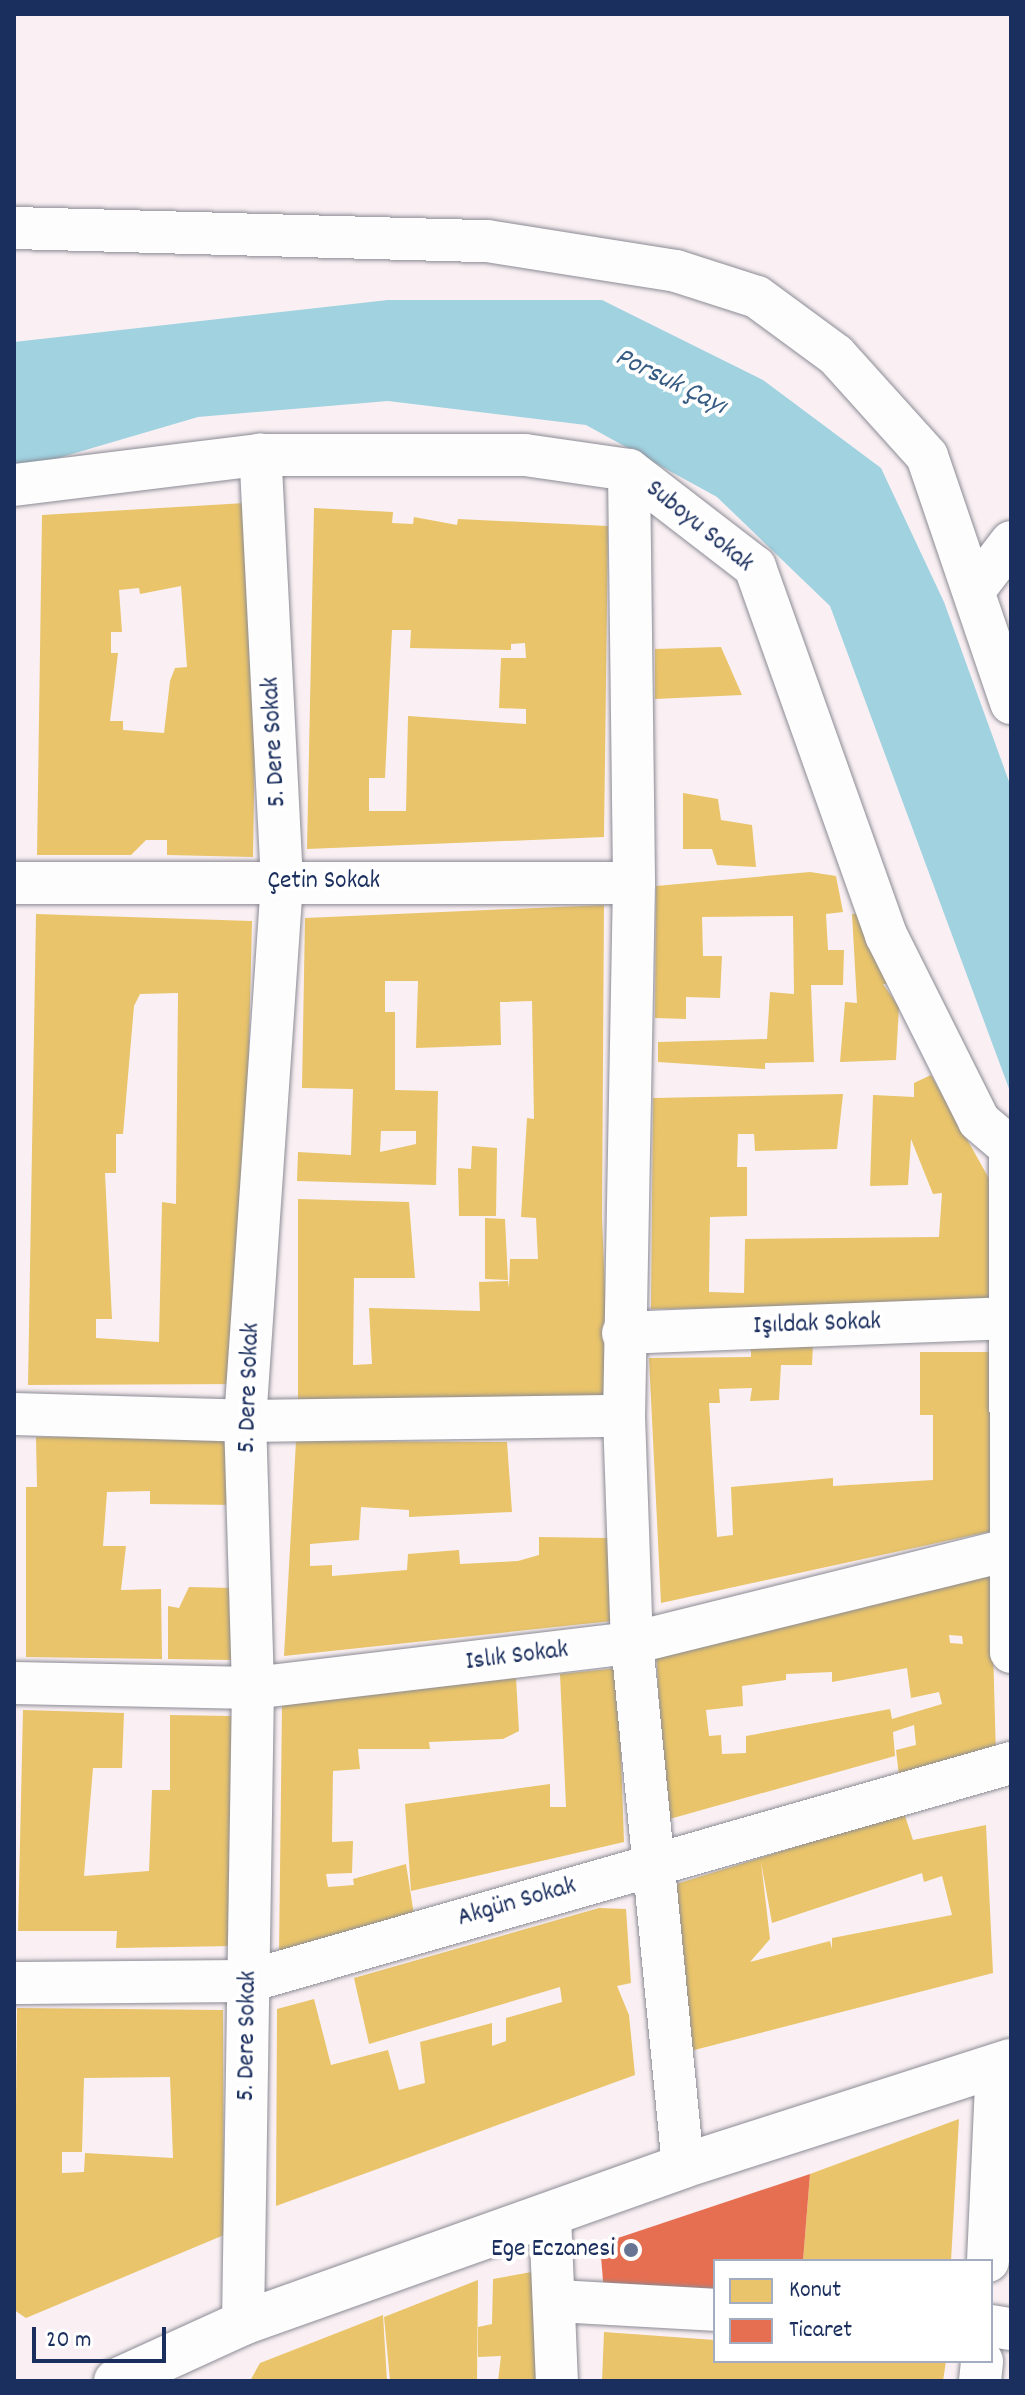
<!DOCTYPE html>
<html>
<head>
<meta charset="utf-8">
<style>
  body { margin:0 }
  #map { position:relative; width:1025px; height:2395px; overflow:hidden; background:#faf0f3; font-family:Dekko,sans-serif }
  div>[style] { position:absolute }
  .water>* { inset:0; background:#a0d2e0 }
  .homes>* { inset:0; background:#e9c46a }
  .shops>* { inset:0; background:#e76f51 }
  .roads { filter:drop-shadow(0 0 2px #8b8b95) drop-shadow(0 0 2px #8b8b95) }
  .minor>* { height:42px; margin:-21px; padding:0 21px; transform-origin:21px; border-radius:21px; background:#fefdfd }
  .secondary>* { height:44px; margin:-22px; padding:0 22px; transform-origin:22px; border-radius:22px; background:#fefdfd }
  .dots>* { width:22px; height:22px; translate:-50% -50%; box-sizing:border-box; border:4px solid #fff; border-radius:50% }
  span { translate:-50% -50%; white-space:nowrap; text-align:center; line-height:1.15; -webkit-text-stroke:8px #fff; paint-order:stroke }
  .street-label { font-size:26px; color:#1b2f5e }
  .poi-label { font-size:26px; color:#1b2f5e }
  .right { translate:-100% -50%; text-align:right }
  .water-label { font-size:28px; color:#375c83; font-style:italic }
  .frame { position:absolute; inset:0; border:16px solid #1b2f5e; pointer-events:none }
  .legend { position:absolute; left:713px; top:2259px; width:280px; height:104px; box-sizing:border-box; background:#fff; border:2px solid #a4acbf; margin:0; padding:10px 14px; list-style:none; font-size:24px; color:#1b2f5e }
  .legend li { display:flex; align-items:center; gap:16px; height:40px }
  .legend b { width:40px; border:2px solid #a4acbf }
  .scale { position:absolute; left:32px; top:2327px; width:134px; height:36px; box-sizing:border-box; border:4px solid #1b2f5e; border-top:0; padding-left:10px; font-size:24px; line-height:28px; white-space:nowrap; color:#1b2f5e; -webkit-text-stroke:6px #fff; paint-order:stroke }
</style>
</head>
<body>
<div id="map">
  <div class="water">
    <div style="clip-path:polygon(388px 300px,602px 300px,763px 380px,881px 468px,944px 602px,1011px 787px,1011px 1094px,830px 606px,717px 497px,586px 425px,388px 401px,198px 417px,14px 471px,14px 342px)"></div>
  </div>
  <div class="homes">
    <div style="clip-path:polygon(evenodd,245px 503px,256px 670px,253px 857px,167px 855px,167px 840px,146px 840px,131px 855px,37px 855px,42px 515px,245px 503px,181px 586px,187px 667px,175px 668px,170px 681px,164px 733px,123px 730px,123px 721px,110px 721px,118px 653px,111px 653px,111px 632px,122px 632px,119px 590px,139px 588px,140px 594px,181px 586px)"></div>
    <div style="clip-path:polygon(evenodd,314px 508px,393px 512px,392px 523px,413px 524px,414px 517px,457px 525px,458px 519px,608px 526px,604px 837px,307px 849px,314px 508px,392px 630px,411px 630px,410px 648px,511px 650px,511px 644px,525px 643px,526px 658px,501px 658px,499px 708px,526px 709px,526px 724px,408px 716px,406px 811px,369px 811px,369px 778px,385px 778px,392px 630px)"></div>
    <div style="clip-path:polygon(721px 647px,742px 695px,655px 699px,655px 649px)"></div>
    <div style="clip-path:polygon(683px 793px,718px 799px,721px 820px,752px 825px,756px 867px,717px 865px,712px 849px,683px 849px)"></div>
    <div style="clip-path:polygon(810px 872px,836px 876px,843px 912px,826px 914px,828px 950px,844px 950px,843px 985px,811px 985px,814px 1062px,765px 1063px,765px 1069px,658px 1062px,658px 1042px,767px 1039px,770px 992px,794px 994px,793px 916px,702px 917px,703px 956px,722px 956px,720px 998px,686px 997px,686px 1019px,655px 1018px,656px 886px)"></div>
    <div style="clip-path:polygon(evenodd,604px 905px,602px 1218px,610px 1405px,298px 1401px,298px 1199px,409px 1202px,415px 1278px,354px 1278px,353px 1365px,372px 1364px,369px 1308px,480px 1311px,479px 1282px,508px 1281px,509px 1288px,510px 1259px,538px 1259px,536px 1218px,521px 1217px,527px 1118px,534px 1119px,532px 1001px,500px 1002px,501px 1045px,416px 1048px,418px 981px,385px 981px,385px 1012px,395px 1012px,395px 1090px,438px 1091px,436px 1185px,297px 1181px,298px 1152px,351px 1155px,353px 1089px,302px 1088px,305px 918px,604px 905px,381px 1131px,416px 1131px,416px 1144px,380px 1152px,381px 1131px)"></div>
    <div style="clip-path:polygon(871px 913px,897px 985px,883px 984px,899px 1007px,896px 1060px,840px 1062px,845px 1002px,857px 1003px,852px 914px)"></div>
    <div style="clip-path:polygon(evenodd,36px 914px,252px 921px,241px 1384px,28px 1385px,36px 914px,178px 993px,176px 1204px,162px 1202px,159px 1342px,96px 1338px,96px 1319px,112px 1319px,105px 1173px,116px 1173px,116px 1134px,123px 1134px,134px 1006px,140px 994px,178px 993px)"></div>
    <div style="clip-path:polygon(931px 1075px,996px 1191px,992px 1305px,651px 1309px,653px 1098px,843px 1094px,837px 1149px,755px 1151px,754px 1134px,738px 1134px,737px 1167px,747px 1167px,747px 1216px,710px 1217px,709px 1292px,744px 1293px,745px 1239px,939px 1237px,942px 1193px,933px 1194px,911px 1139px,908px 1185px,870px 1186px,873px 1095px,914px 1097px,914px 1083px)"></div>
    <div style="clip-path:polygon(472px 1146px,497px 1148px,496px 1216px,459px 1216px,458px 1168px,471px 1169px)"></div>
    <div style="clip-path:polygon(485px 1218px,505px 1219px,508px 1280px,485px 1279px)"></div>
    <div style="clip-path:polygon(751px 1342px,813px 1344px,812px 1365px,781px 1365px,779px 1400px,750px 1401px,752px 1388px,719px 1389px,720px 1403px,709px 1403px,717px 1537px,733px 1535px,731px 1487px,833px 1478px,833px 1486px,933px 1480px,933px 1415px,920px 1415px,920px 1352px,991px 1352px,992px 1531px,661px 1603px,649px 1358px,751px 1357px)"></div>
    <div style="clip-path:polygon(36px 1437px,238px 1438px,237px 1505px,150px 1504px,150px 1491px,107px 1492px,103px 1546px,126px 1546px,121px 1590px,161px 1589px,162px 1659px,26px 1657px,26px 1487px,37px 1487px)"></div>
    <div style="clip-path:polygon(296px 1441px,507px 1442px,512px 1512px,409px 1517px,409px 1510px,361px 1507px,359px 1540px,310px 1544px,310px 1566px,332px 1565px,332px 1576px,407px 1570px,408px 1554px,459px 1550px,460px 1564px,518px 1561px,539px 1555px,539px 1537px,608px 1538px,612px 1621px,284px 1656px)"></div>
    <div style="clip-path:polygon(evenodd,991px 1573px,996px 1757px,900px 1784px,896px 1750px,916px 1745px,914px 1725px,893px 1732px,895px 1756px,666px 1820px,656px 1650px,991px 1573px,949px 1635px,962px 1636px,963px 1644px,950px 1643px,949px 1635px,991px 1573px,907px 1668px,911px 1698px,939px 1692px,942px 1704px,892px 1719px,890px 1709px,746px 1736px,746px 1753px,722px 1754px,721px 1735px,709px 1736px,706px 1710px,743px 1706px,742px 1686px,786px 1680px,786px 1674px,832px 1672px,832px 1682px,907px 1668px)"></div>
    <div style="clip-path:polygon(189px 1587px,234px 1588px,232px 1660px,168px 1659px,168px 1606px,179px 1608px)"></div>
    <div style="clip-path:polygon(618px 1668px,624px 1842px,411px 1891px,405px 1804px,550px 1784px,550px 1807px,566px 1807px,560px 1674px)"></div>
    <div style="clip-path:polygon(516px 1678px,519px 1731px,503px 1739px,429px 1742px,430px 1749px,358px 1749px,360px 1769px,333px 1771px,332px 1842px,353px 1841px,352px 1873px,326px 1874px,328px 1887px,354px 1885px,353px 1879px,406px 1864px,415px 1921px,279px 1956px,282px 1704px)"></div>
    <div style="clip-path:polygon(23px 1710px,124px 1713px,122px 1768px,93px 1768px,84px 1876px,149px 1871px,152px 1790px,170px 1790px,170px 1715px,232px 1716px,232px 1946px,116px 1948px,117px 1931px,18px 1931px)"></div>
    <div style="clip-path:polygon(evenodd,904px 1813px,913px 1840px,986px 1825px,993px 1973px,679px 2054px,673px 1885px,904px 1813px,761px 1862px,772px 1923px,922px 1873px,924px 1882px,942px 1876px,952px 1915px,832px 1938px,832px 1949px,830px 1941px,750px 1962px,770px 1939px,761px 1862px)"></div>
    <div style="clip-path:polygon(599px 1908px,626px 1909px,631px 1983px,617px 1986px,629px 2015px,635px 2075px,276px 2206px,277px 2009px,314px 1999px,331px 2065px,388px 2050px,399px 2090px,425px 2083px,420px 2042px,492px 2023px,492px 2046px,506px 2041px,506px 2018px,562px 2002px,560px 1987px,369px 2044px,354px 1978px)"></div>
    <div style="clip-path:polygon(evenodd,17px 2008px,223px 2010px,224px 2235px,26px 2318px,14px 2310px,17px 2008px,170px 2077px,173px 2158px,85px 2153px,84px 2172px,62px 2173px,62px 2152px,82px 2152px,84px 2078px,170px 2077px)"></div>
    <div style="clip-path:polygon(959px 2119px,951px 2261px,803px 2261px,810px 2174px)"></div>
    <div style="clip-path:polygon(537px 2271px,537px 2381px,498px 2381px,501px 2356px,478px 2357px,478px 2327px,492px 2324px,493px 2279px)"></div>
    <div style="clip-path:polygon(478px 2280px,477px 2381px,390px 2381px,384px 2317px)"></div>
    <div style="clip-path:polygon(383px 2315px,387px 2381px,250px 2381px,260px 2363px)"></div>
    <div style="clip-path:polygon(604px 2332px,715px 2340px,715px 2361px,946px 2361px,943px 2381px,602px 2381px)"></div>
  </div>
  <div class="shops">
    <div style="clip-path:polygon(810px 2174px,803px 2261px,715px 2261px,715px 2299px,604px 2293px,600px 2244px)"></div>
  </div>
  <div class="roads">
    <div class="minor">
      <div style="left:14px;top:228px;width:473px;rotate:1.6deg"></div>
      <div style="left:487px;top:241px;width:191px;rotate:9deg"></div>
      <div style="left:676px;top:271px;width:85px;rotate:17.8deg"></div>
      <div style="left:757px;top:297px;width:98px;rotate:36.3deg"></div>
      <div style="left:836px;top:355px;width:136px;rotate:48deg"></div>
      <div style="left:927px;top:456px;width:261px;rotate:71.2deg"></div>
      <div style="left:629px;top:470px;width:413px;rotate:89.3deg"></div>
      <div style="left:634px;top:883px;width:533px;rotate:91.07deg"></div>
      <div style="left:624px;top:1416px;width:227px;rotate:88deg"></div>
      <div style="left:632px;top:1643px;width:525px;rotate:84.43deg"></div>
      <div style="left:14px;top:485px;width:248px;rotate:-7deg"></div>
      <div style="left:260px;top:455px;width:265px"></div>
      <div style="left:525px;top:455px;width:105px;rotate:8.2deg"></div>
      <div style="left:629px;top:470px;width:159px;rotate:37.6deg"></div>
      <div style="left:755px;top:567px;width:391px;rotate:70.4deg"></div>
      <div style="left:886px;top:935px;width:208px;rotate:63.4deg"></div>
      <div style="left:979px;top:1121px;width:42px;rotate:40.2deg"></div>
      <div style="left:975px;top:589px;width:59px;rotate:-52.5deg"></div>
      <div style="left:14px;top:883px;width:620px"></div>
      <div style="left:1010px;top:1148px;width:504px;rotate:89.89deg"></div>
      <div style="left:623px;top:1333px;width:387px;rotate:-2.2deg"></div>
      <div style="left:14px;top:1414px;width:231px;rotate:1.7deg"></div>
      <div style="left:245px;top:1421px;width:379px;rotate:-0.8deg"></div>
      <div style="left:14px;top:1683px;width:239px;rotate:1.2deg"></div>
      <div style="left:253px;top:1688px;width:382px;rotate:-6.8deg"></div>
      <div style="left:632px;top:1643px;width:388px;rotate:-13.9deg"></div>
      <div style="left:14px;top:1983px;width:235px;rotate:-0.5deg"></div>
      <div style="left:249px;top:1981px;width:793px;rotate:-15.97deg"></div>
      <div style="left:550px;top:2216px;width:165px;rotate:87.6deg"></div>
      <div style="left:988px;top:2261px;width:196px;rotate:-87.4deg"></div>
      <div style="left:556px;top:2301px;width:159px;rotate:3.2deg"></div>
      <div style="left:243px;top:2323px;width:635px;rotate:-89.1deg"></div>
      <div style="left:253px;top:1688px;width:267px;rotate:-91.7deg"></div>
      <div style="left:245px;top:1421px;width:540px;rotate:-86.07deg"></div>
      <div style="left:282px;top:882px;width:428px;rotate:-92.9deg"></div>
      <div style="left:991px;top:2326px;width:20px;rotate:9deg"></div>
      <div style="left:980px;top:2381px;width:20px;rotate:-84deg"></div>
    </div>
    <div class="secondary">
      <div style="left:116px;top:2381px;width:140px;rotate:-24.5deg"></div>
      <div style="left:243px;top:2323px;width:467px;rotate:-19.6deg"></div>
      <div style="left:683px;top:2166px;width:344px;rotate:-17.8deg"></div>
    </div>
  </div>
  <div class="dots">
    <div style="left:631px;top:2250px;background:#697392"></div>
  </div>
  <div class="street-label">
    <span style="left:699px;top:527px;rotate:39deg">Suboyu Sokak</span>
    <span style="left:275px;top:742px;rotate:-93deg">5. Dere Sokak</span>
    <span style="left:324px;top:882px">Çetin Sokak</span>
    <span style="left:817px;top:1325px;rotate:-2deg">Işıldak Sokak</span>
    <span style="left:250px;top:1388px;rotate:-88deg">5. Dere Sokak</span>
    <span style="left:517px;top:1657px;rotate:-7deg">Islık Sokak</span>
    <span style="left:517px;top:1903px;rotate:-16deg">Akgün Sokak</span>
    <span style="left:248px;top:2036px;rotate:-89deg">5. Dere Sokak</span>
  </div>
  <div class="poi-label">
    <span class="right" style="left:615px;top:2250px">Ege Eczanesi</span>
  </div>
  <div class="water-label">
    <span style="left:670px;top:383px;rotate:26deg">Porsuk Çayı</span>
  </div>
  <div class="frame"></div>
  <ul class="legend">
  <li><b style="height:22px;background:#e9c46a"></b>Konut</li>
  <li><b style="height:22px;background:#e76f51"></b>Ticaret</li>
  </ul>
  <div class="scale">20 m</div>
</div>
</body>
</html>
